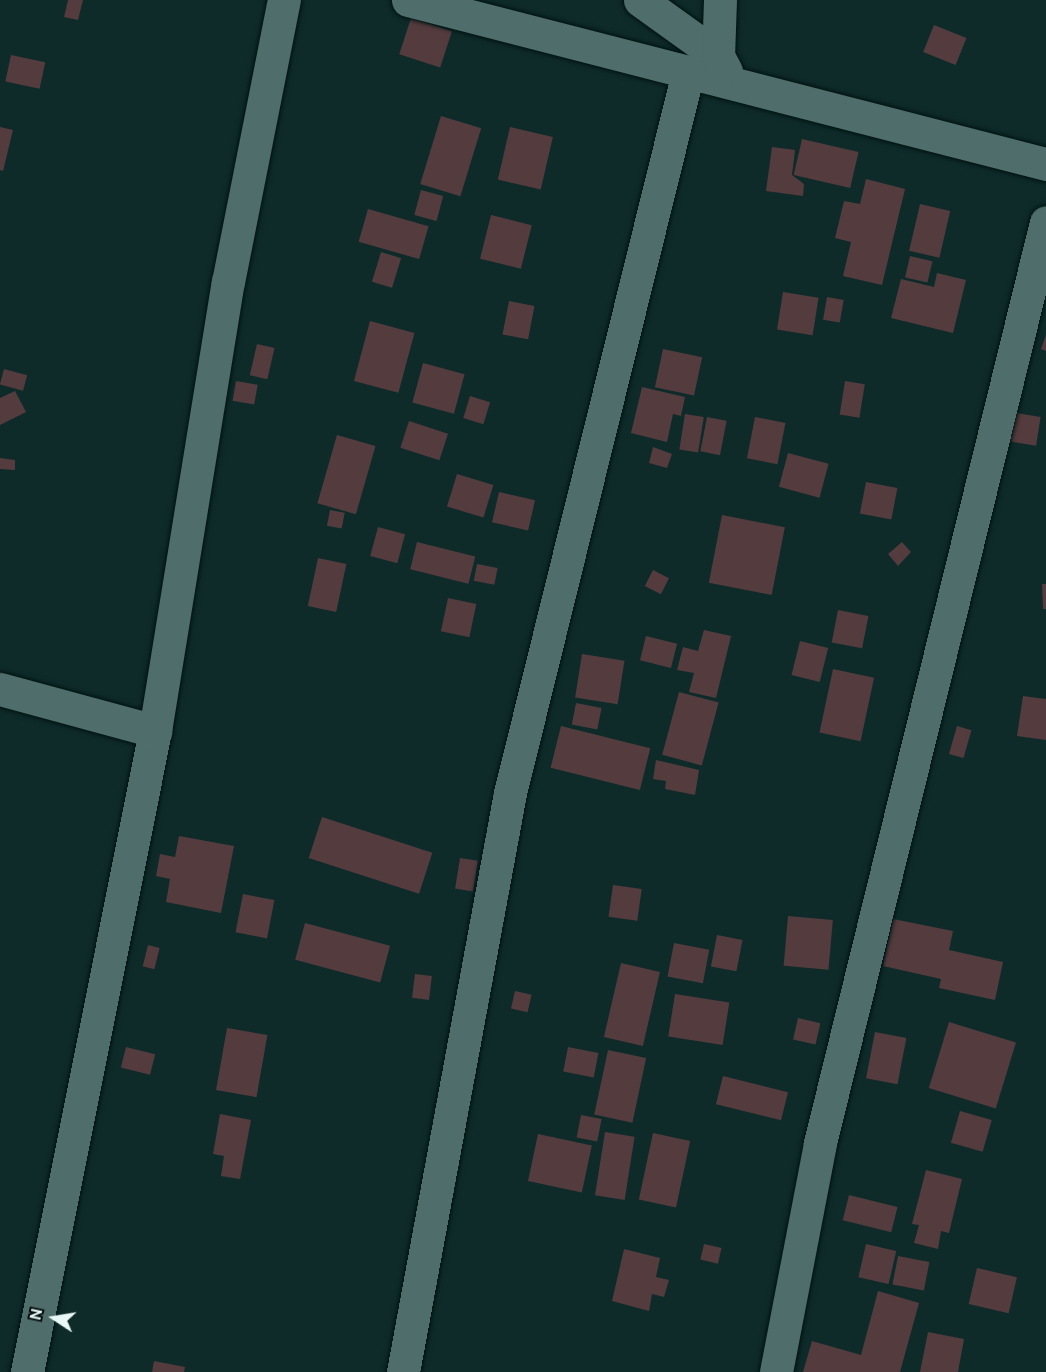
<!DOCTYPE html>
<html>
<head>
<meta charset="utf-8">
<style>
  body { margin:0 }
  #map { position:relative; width:1046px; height:1372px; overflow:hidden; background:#0e2b2a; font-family:Cabin,sans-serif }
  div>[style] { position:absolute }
  .building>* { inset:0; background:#543b3e; transform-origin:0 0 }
  .roads { filter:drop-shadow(0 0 2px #001312) drop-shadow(0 0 2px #001312) }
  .street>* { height:33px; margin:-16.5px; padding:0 16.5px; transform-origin:16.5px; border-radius:16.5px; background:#4f6d6b }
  span { translate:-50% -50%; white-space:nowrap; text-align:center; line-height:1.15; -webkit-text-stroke:5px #061110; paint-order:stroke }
  .north { position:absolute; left:24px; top:1288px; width:60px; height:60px; -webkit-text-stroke:4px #061110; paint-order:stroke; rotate:282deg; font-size:16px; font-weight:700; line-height:24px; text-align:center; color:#e7f8f7 }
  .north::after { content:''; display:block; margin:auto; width:21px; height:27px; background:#e7f8f7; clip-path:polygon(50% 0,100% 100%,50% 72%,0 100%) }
</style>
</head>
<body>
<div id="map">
  <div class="building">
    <div style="clip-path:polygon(68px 0,83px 0,78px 20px,64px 17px)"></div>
    <div style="left:411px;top:18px;width:43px;height:38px;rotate:18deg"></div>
    <div style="left:934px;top:25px;width:35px;height:29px;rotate:22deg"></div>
    <div style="left:11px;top:55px;width:35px;height:27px;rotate:12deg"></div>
    <div style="left:441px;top:116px;width:42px;height:71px;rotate:17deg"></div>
    <div style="clip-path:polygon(0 127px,13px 130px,3px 171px,0 170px)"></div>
    <div style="left:510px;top:127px;width:44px;height:54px;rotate:13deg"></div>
    <div style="left:802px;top:139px;width:58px;height:37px;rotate:13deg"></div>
    <div style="clip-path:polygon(772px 147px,795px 150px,792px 175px,804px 184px,803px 196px,766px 191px)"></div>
    <div style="clip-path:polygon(866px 179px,905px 189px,882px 285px,843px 276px,851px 242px,835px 238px,844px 201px,860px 204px)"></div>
    <div style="left:421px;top:190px;width:23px;height:26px;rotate:15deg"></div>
    <div style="left:920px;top:204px;width:31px;height:48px;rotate:13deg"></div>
    <div style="left:368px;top:209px;width:63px;height:34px;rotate:16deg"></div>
    <div style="left:491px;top:215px;width:42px;height:45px;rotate:14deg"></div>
    <div style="left:381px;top:252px;width:21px;height:31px;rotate:17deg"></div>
    <div style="left:910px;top:256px;width:23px;height:22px;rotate:13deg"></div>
    <div style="clip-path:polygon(937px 273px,966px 280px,953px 333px,891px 318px,901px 279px,934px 287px)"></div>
    <div style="left:783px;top:292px;width:36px;height:38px;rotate:9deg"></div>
    <div style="left:827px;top:297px;width:17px;height:23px;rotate:10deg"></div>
    <div style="left:509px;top:301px;width:26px;height:34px;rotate:11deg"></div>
    <div style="left:370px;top:321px;width:46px;height:62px;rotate:15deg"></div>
    <div style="clip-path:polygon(1046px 335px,1046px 351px,1041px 349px)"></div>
    <div style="left:257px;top:344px;width:18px;height:32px;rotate:13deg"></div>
    <div style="left:663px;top:349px;width:40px;height:39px;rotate:12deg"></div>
    <div style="left:423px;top:363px;width:43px;height:41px;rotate:15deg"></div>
    <div style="left:4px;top:369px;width:24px;height:16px;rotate:15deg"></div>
    <div style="left:236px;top:381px;width:22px;height:20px;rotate:10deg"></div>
    <div style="left:845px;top:381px;width:20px;height:34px;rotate:9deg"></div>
    <div style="clip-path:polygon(642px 387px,685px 397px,681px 416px,673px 414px,667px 442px,631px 433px)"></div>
    <div style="clip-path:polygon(15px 391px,26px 412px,0 425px,0 398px)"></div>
    <div style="left:470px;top:396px;width:21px;height:23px;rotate:17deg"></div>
    <div style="left:1009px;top:412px;width:32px;height:29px;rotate:9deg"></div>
    <div style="left:685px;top:414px;width:19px;height:36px;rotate:9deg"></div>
    <div style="left:707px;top:417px;width:20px;height:35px;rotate:11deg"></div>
    <div style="left:755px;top:417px;width:31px;height:42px;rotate:11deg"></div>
    <div style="left:409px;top:421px;width:41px;height:28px;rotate:18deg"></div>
    <div style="left:337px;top:435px;width:40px;height:71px;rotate:16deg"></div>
    <div style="clip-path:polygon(653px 447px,672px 454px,667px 468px,649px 463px)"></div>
    <div style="left:788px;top:453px;width:42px;height:35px;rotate:15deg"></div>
    <div style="clip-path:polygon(0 458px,15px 460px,15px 470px,0 469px)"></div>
    <div style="left:457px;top:474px;width:38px;height:34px;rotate:17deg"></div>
    <div style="left:866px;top:482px;width:32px;height:32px;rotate:11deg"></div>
    <div style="left:499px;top:492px;width:37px;height:31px;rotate:13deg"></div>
    <div style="left:330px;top:510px;width:15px;height:16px;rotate:11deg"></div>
    <div style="left:722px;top:515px;width:64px;height:69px;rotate:11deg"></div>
    <div style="left:378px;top:527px;width:28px;height:30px;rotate:15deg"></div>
    <div style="left:417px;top:542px;width:60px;height:28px;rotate:14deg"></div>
    <div style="clip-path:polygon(902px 542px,911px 552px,898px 566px,888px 554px)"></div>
    <div style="left:318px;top:558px;width:29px;height:49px;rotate:12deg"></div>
    <div style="left:477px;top:564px;width:21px;height:17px;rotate:11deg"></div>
    <div style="left:653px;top:570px;width:18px;height:18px;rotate:27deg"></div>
    <div style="clip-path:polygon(1042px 584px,1046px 584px,1046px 609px,1043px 609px)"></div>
    <div style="left:448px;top:598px;width:29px;height:34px;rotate:12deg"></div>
    <div style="left:838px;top:610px;width:31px;height:33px;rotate:11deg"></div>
    <div style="clip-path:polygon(704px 630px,731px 636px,716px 698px,689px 692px,694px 673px,677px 670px,683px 647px,698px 651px)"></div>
    <div style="left:646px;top:636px;width:32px;height:25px;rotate:14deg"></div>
    <div style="left:800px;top:641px;width:29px;height:35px;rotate:14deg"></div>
    <div style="left:582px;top:654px;width:43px;height:44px;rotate:9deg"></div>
    <div style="left:833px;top:669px;width:42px;height:65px;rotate:12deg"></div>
    <div style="left:679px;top:692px;width:41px;height:65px;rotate:15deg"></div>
    <div style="clip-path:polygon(1023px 696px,1046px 699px,1046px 740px,1017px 736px)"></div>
    <div style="left:576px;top:703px;width:26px;height:22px;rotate:11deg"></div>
    <div style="left:561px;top:726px;width:92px;height:43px;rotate:14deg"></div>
    <div style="left:957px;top:726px;width:15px;height:29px;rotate:16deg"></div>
    <div style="clip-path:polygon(656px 760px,699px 770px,695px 795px,665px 789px,666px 781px,653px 779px)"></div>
    <div style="left:322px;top:817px;width:116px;height:43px;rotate:18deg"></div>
    <div style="clip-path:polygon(179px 836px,234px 846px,221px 913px,166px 902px,170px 879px,156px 876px,160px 854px,175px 857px)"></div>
    <div style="left:460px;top:858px;width:18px;height:31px;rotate:9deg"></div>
    <div style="left:613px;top:885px;width:29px;height:32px;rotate:8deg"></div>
    <div style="left:243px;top:894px;width:32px;height:39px;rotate:11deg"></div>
    <div style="left:788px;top:916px;width:45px;height:50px;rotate:5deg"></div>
    <div style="clip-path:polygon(893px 919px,953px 931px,949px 950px,1003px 962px,995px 1000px,939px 988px,941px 979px,883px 966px)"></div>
    <div style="left:305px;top:923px;width:88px;height:38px;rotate:15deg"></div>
    <div style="left:717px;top:935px;width:26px;height:32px;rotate:11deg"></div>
    <div style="left:674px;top:943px;width:36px;height:34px;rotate:11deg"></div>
    <div style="left:148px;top:945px;width:12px;height:22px;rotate:14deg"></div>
    <div style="left:621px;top:963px;width:40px;height:76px;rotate:13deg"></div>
    <div style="left:415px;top:974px;width:17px;height:24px;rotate:7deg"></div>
    <div style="left:515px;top:991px;width:17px;height:18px;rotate:13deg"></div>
    <div style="left:675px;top:994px;width:55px;height:43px;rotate:9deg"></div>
    <div style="left:798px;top:1018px;width:23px;height:22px;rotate:13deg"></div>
    <div style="left:949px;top:1022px;width:70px;height:69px;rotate:17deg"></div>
    <div style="left:227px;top:1028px;width:41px;height:63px;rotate:10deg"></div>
    <div style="left:875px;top:1032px;width:32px;height:47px;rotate:11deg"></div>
    <div style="left:126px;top:1047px;width:30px;height:21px;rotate:14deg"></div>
    <div style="left:568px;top:1047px;width:31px;height:25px;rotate:11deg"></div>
    <div style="left:608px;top:1050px;width:39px;height:66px;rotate:12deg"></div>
    <div style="left:723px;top:1076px;width:67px;height:29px;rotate:14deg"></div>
    <div style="left:960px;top:1111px;width:33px;height:33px;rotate:16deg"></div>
    <div style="clip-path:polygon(220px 1114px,251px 1120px,240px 1179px,221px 1176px,224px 1156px,213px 1154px)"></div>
    <div style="left:581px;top:1115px;width:21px;height:23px;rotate:11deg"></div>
    <div style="left:605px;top:1132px;width:30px;height:64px;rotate:9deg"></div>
    <div style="left:653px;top:1133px;width:38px;height:68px;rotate:12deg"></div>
    <div style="left:538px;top:1134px;width:55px;height:48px;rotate:12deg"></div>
    <div style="clip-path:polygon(926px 1170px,962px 1179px,949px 1233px,941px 1231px,938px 1249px,914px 1243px,919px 1225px,912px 1224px)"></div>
    <div style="left:849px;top:1195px;width:50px;height:26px;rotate:14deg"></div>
    <div style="left:704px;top:1244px;width:18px;height:16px;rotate:13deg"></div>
    <div style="left:866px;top:1244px;width:31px;height:34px;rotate:13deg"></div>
    <div style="clip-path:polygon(624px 1249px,660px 1258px,656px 1277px,669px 1280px,664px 1297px,652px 1294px,649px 1311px,612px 1301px)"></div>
    <div style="left:898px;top:1256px;width:32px;height:29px;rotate:11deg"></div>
    <div style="left:977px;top:1268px;width:41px;height:37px;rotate:13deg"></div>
    <div style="clip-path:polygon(878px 1291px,919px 1303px,900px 1372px,803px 1372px,812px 1341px,861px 1355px)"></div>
    <div style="clip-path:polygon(928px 1332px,964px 1339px,958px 1372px,920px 1372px)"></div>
    <div style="clip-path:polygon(154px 1361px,185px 1367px,184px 1372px,152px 1372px)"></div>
  </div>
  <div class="roads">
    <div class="street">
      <div style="left:408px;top:0;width:659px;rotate:14.42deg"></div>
      <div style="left:640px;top:0;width:96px;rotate:35.7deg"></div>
      <div style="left:720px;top:0;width:56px;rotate:92deg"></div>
      <div style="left:718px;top:56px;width:17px;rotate:62deg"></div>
      <div style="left:0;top:689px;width:161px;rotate:15.2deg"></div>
      <div style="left:27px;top:1372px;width:654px;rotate:-78.71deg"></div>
      <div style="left:155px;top:731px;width:455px;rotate:-80.8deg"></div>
      <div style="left:228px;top:282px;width:288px;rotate:-78.8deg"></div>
      <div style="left:403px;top:1372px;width:589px;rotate:-79.53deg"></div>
      <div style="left:510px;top:793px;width:743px;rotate:-76.13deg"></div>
      <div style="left:776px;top:1372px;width:233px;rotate:-79.1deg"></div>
      <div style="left:820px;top:1143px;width:948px;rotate:-76.21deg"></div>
    </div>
  </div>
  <div class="north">N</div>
</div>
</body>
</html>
